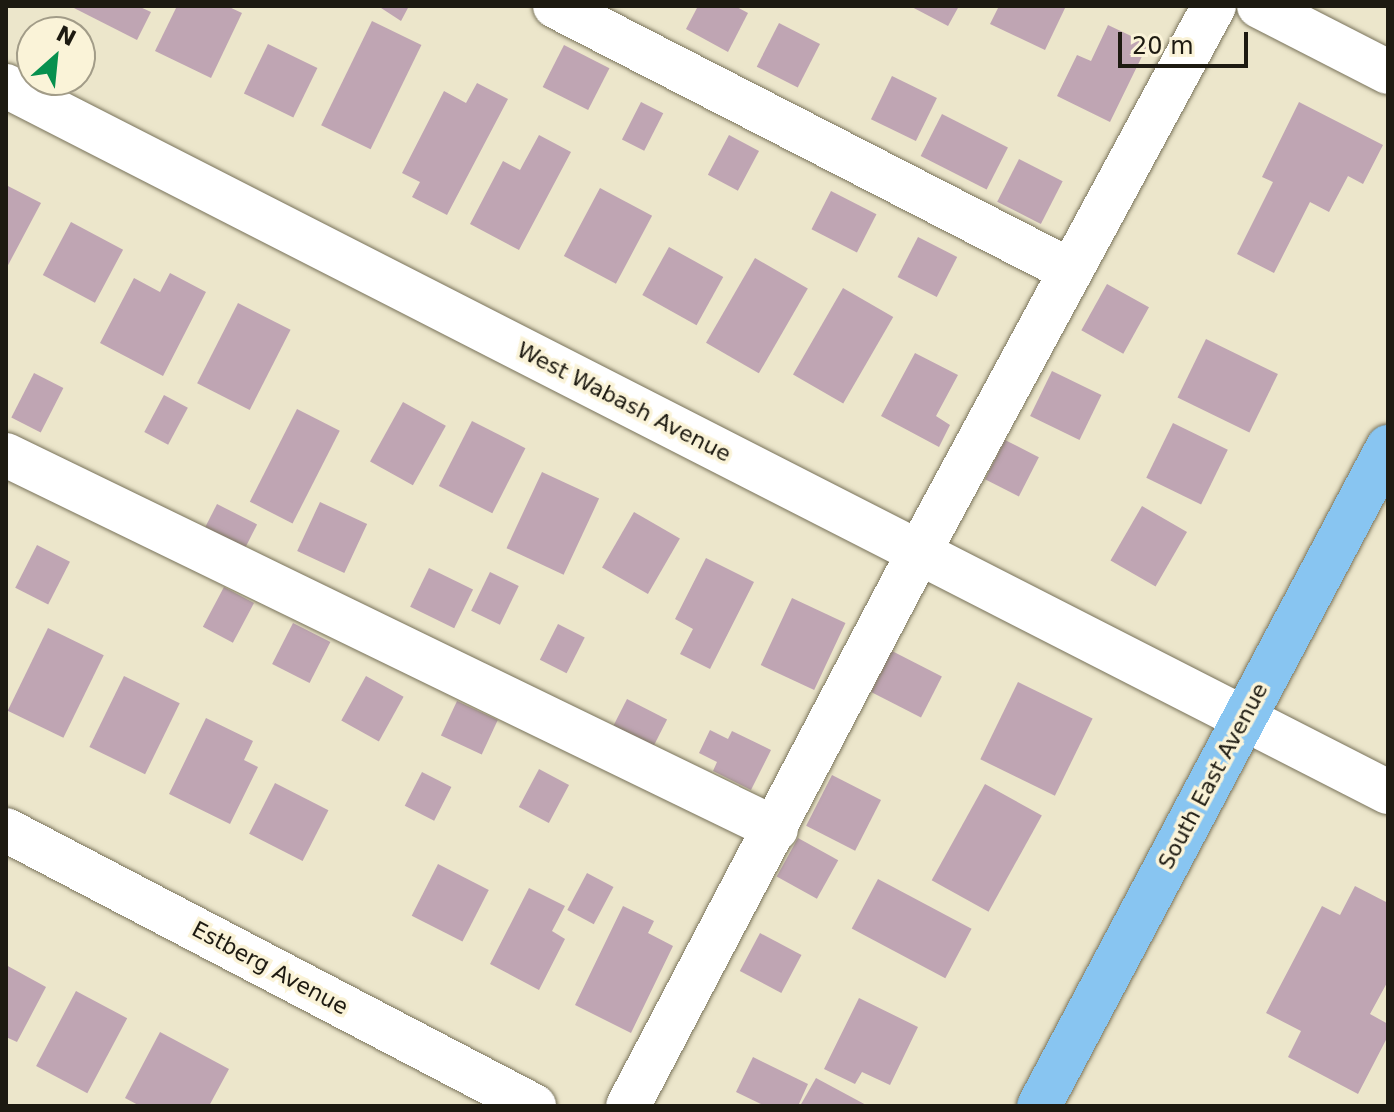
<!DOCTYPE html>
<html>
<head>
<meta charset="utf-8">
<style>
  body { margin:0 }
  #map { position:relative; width:1394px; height:1112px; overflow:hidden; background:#ece6cb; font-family:"DejaVu Sans",sans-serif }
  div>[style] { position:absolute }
  .building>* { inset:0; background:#bfa5b3; transform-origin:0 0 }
  .roads { filter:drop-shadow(0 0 2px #79735b) drop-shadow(0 0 2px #79735b) }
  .minor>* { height:44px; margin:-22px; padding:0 22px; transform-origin:22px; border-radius:22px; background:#fff }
  .major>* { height:44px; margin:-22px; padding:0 22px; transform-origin:22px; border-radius:22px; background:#88c5f1 }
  span { translate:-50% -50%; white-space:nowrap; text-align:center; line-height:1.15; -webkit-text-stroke:7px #faf3d8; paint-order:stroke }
  .street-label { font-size:22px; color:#1d1a11 }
  .frame { position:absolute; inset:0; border:8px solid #1d1a11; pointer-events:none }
  .north { position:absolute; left:16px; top:16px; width:80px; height:80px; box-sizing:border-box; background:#faf3d8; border:2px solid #a29c88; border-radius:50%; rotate:27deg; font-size:22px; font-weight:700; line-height:32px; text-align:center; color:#1d1a11 }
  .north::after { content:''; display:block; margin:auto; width:28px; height:36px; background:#06904e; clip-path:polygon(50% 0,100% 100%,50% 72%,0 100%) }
  .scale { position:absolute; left:1118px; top:32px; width:130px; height:36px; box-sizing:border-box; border:4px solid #1d1a11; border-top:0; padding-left:10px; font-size:24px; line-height:28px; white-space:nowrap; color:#1d1a11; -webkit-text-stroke:6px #faf3d8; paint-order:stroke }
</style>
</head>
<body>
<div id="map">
  <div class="building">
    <div style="clip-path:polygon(70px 6px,138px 6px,151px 12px,137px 40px)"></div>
    <div style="clip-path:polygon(177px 6px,227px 6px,242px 13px,211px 78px,155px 51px)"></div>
    <div style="clip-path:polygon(378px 6px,409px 6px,401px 21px)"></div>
    <div style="clip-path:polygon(698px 6px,735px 6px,748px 13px,728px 52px,686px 29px)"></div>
    <div style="clip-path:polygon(910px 6px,959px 6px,948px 26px)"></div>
    <div style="clip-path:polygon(999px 6px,1066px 6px,1045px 50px,990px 24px)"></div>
    <div style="left:372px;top:21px;width:55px;height:116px;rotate:26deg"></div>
    <div style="left:779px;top:23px;width:46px;height:49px;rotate:27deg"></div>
    <div style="clip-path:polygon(1108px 25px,1148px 44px,1110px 122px,1057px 96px,1077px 55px,1091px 61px)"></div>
    <div style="left:268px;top:44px;width:55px;height:55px;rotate:26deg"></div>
    <div style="left:564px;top:45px;width:51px;height:47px;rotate:27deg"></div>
    <div style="left:892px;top:76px;width:50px;height:48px;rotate:26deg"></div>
    <div style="clip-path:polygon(477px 83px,508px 99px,447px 215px,412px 197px,420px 182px,402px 173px,444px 91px,466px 103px)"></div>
    <div style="left:641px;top:102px;width:25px;height:42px;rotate:27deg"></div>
    <div style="clip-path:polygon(1299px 102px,1383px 145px,1363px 184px,1348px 176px,1329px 212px,1310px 202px,1274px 273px,1237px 254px,1273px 182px,1262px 177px)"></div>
    <div style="left:942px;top:114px;width:74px;height:47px;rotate:27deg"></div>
    <div style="clip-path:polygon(539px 135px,571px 152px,519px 250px,470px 224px,503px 161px,520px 170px)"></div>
    <div style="left:729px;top:135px;width:34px;height:45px;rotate:28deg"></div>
    <div style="left:1019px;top:159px;width:49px;height:48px;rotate:27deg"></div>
    <div style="clip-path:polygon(6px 185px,41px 203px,6px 269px)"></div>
    <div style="left:600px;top:188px;width:59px;height:77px;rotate:28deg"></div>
    <div style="left:831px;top:191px;width:51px;height:43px;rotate:27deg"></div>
    <div style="left:71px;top:222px;width:59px;height:60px;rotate:28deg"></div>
    <div style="left:918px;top:237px;width:44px;height:45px;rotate:27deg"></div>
    <div style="left:669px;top:247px;width:62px;height:55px;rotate:29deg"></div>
    <div style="left:755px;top:258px;width:61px;height:98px;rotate:30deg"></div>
    <div style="clip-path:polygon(170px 273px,206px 292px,163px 376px,100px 343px,134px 278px,160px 292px)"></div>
    <div style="left:1107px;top:284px;width:48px;height:53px;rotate:29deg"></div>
    <div style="left:843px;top:288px;width:58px;height:100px;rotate:30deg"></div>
    <div style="left:238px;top:303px;width:59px;height:90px;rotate:27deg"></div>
    <div style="left:1206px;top:339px;width:80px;height:65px;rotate:26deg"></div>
    <div style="clip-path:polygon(915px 353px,958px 375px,936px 416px,950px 425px,939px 447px,881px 416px)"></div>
    <div style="left:1052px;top:371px;width:55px;height:50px;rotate:26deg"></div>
    <div style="left:34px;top:373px;width:33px;height:50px;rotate:27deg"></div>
    <div style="left:164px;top:395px;width:27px;height:42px;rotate:28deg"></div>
    <div style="left:403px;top:402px;width:49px;height:68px;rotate:29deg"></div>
    <div style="left:297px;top:409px;width:48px;height:104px;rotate:27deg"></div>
    <div style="left:472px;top:421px;width:60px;height:73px;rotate:27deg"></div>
    <div style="left:1173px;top:423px;width:61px;height:61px;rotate:26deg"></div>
    <div style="left:1005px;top:440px;width:38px;height:44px;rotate:27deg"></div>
    <div style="left:542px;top:472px;width:63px;height:84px;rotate:25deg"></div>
    <div style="left:320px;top:502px;width:52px;height:54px;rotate:25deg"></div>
    <div style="left:217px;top:504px;width:45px;height:28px;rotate:27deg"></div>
    <div style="left:1142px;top:506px;width:52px;height:63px;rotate:30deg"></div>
    <div style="left:634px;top:512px;width:53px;height:64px;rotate:30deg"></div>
    <div style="left:37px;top:545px;width:37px;height:48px;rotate:27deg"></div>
    <div style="clip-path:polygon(706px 558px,754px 582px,710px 669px,680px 654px,693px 629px,675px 619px)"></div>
    <div style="left:429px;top:568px;width:49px;height:43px;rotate:26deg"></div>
    <div style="left:490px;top:572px;width:32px;height:43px;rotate:26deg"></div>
    <div style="left:224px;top:587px;width:34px;height:45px;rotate:28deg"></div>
    <div style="left:792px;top:598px;width:59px;height:74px;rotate:25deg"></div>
    <div style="left:293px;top:623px;width:42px;height:46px;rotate:27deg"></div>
    <div style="left:558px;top:624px;width:30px;height:40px;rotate:27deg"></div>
    <div style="left:48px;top:628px;width:62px;height:92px;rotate:26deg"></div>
    <div style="left:892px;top:651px;width:56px;height:46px;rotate:27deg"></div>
    <div style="left:124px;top:676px;width:62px;height:79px;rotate:26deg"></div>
    <div style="left:366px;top:676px;width:43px;height:51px;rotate:29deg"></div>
    <div style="left:1018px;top:682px;width:83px;height:86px;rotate:26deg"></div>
    <div style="left:627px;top:699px;width:45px;height:30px;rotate:27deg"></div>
    <div style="left:457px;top:701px;width:45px;height:38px;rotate:25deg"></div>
    <div style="clip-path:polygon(206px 718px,253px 741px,244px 760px,258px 767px,230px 824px,169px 794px)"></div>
    <div style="clip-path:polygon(710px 730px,728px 739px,732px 731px,771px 750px,751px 790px,713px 771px,717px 762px,699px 753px)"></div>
    <div style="left:539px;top:769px;width:34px;height:43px;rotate:28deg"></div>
    <div style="left:422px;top:772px;width:33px;height:38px;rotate:27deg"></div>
    <div style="left:832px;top:775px;width:55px;height:57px;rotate:27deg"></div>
    <div style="left:275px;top:783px;width:60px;height:57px;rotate:27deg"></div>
    <div style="left:985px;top:784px;width:65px;height:110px;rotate:29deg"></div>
    <div style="left:798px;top:838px;width:46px;height:44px;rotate:29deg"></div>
    <div style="left:438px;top:864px;width:57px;height:58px;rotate:27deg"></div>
    <div style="left:587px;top:873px;width:30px;height:42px;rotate:28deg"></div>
    <div style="left:878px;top:879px;width:106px;height:56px;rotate:28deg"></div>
    <div style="clip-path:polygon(1355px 886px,1388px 903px,1388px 981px,1370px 1014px,1388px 1024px,1388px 1036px,1358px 1094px,1288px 1057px,1301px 1031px,1266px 1013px,1322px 906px,1340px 915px)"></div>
    <div style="clip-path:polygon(529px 888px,565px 906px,552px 931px,565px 939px,539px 990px,490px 964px)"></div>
    <div style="clip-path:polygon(623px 906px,654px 921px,648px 933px,673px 946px,631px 1033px,575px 1005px)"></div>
    <div style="left:760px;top:933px;width:47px;height:43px;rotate:28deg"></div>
    <div style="clip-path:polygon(6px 965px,46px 987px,17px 1042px,6px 1037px)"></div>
    <div style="left:76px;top:991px;width:58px;height:85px;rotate:28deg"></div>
    <div style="clip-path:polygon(859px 998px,918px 1027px,890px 1085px,862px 1072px,855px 1084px,824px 1069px)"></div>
    <div style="clip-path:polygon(160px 1032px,229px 1069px,209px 1106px,140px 1106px,125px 1098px)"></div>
    <div style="clip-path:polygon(753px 1057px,808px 1084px,798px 1106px,765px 1106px,736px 1092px)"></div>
    <div style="clip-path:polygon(816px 1078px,868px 1106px,800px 1106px)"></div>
  </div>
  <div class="roads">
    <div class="minor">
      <div style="left:555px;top:6px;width:580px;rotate:27.18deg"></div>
      <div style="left:1259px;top:6px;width:145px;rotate:27.1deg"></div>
      <div style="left:6px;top:86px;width:1552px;rotate:27.06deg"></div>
      <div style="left:6px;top:455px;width:856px;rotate:25.91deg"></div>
      <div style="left:6px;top:830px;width:596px;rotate:27.6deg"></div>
      <div style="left:628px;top:1106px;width:626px;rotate:-62.29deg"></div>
      <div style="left:919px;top:552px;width:621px;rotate:-61.62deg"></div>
    </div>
    <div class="major">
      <div style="left:1039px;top:1106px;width:746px;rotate:-62.09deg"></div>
    </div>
  </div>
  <div class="street-label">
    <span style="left:624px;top:402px;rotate:27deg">West Wabash Avenue</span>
    <span style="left:1213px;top:776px;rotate:-62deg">South East Avenue</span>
    <span style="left:270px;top:968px;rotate:28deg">Estberg Avenue</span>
  </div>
  <div class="frame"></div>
  <div class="north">N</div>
  <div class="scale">20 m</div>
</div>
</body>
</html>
